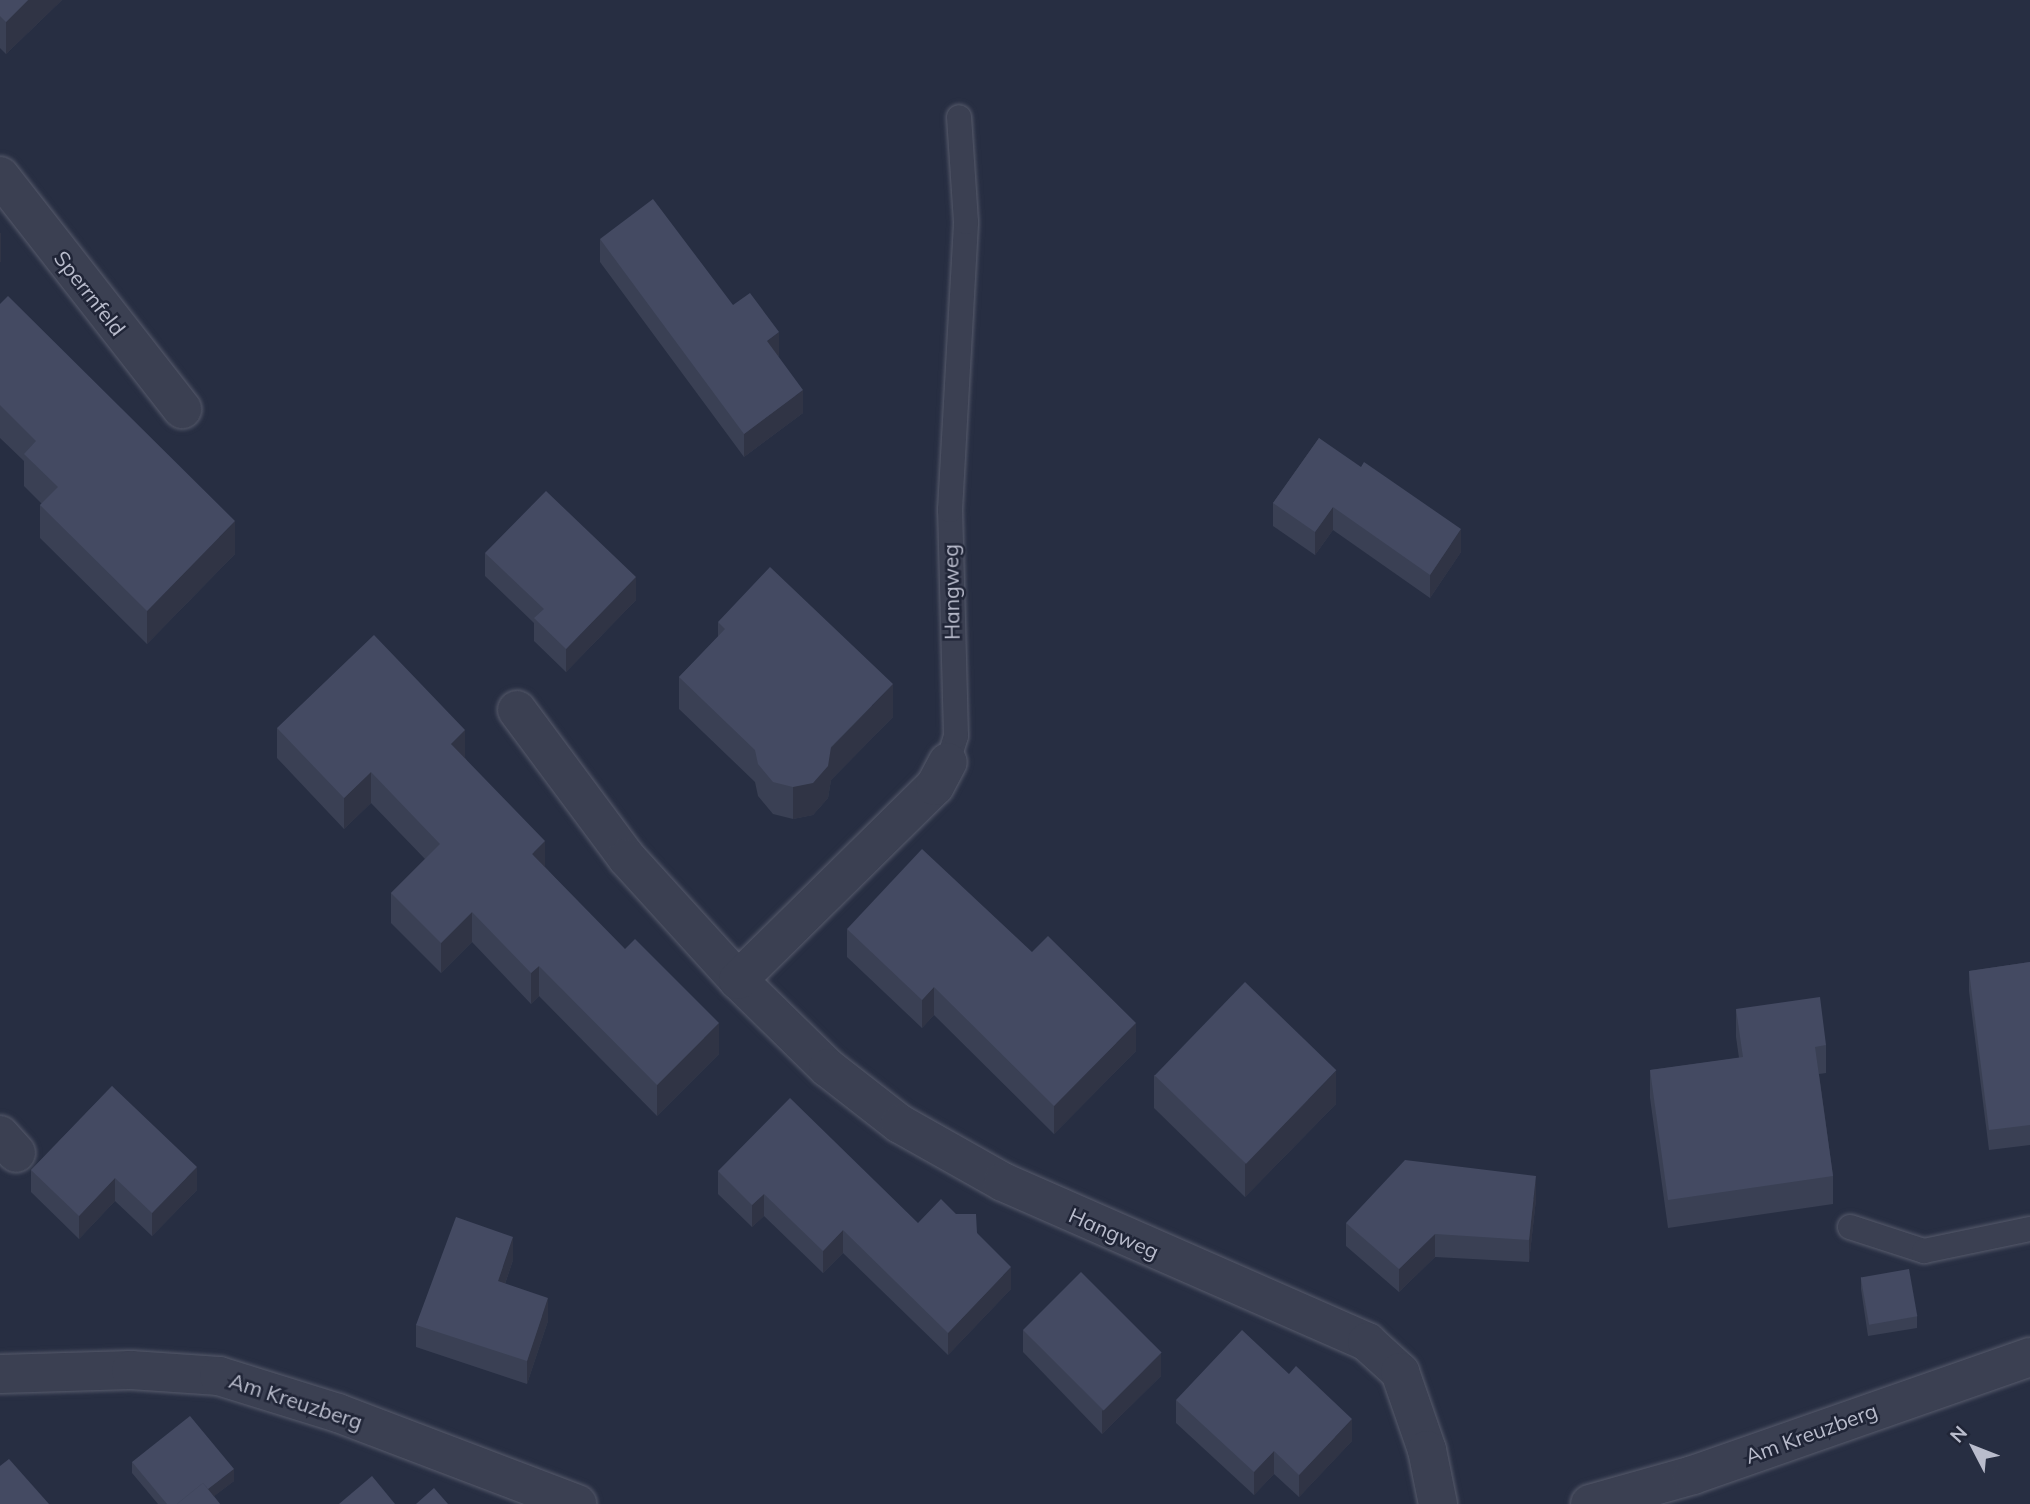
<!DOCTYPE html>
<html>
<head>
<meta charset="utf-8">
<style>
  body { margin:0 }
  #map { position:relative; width:2030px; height:1504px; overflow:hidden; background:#272e42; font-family:Mulish,sans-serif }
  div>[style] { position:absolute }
  .roads { filter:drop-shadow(0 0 2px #575b6c) drop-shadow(0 0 2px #575b6c) }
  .lane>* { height:24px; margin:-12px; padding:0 12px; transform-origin:12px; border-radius:12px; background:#3b4052 }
  .street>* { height:38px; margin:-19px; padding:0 19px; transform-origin:19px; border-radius:19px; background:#3b4052 }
  .wall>* { inset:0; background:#3a4054 }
  .shaded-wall>* { inset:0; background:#303445; transform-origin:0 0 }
  .building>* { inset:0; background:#444a62; transform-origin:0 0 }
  span { translate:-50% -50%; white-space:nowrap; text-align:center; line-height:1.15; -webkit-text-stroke:5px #202537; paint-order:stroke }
  .street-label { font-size:21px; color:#b9bccc }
  .north { position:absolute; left:1939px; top:1413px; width:70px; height:70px; -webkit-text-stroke:5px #202537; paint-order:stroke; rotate:312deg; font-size:19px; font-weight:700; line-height:28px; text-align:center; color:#b9bccc }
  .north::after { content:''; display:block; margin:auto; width:24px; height:32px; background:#b9bccc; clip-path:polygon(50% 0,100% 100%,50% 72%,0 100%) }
</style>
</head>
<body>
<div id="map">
  <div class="roads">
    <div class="lane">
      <div style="left:948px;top:762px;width:27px;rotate:-73deg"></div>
      <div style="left:956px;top:736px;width:226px;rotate:-91.5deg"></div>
      <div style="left:950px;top:510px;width:288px;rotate:-86.8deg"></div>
      <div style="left:966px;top:222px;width:105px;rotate:-93.8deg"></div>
      <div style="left:1850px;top:1227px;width:78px;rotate:18deg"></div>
      <div style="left:1924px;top:1251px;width:108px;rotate:-11.7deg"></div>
    </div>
    <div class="street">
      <div style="left:0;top:176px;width:296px;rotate:52deg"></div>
      <div style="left:517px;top:710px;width:184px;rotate:53.4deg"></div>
      <div style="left:627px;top:858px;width:165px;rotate:47.7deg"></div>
      <div style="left:738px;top:980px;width:126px;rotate:44.4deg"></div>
      <div style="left:828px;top:1068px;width:91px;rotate:37.9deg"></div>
      <div style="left:900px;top:1124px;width:118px;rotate:29.4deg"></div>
      <div style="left:1003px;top:1182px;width:398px;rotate:23.7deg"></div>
      <div style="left:1367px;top:1342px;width:45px;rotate:42.3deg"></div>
      <div style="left:1400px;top:1372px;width:83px;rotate:70.9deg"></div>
      <div style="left:1427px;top:1450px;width:55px;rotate:78.5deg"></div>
      <div style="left:738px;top:980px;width:276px;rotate:-44.6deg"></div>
      <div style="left:935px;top:786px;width:27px;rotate:-62deg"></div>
      <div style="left:0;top:1135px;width:24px;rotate:48deg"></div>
      <div style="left:0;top:1374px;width:131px;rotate:-1.7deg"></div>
      <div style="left:131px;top:1370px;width:88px;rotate:3.9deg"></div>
      <div style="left:219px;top:1376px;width:125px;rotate:17.3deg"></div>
      <div style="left:338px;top:1413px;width:256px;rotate:20.8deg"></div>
      <div style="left:1590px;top:1504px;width:107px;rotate:-15.7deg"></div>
      <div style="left:1693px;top:1475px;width:357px;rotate:-19.3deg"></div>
    </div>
  </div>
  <div class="wall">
    <div style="clip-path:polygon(0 0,62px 0,6px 54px,0 48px)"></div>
    <div style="clip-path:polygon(600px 239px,733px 305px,779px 355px,778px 356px,803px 413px,744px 457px,600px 262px)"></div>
    <div style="clip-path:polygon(0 304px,235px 554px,147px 644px,40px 538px,40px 505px,42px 504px,24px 486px,24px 461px,0 438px)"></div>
    <div style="clip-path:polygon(1319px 438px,1461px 552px,1430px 598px,1333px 530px,1315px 555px,1273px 526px,1273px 503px)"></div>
    <div style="clip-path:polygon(485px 553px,636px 600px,566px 672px,534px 641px,534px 623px,485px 576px)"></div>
    <div style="clip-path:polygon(718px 622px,893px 717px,831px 780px,828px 798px,813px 815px,793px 819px,773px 814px,758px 796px,755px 782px,679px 709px,679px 677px,718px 637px)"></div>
    <div style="clip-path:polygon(277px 728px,465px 758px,545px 867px,719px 1054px,657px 1116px,539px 996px,531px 1004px,472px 942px,441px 973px,391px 923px,391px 893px,425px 859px,371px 803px,344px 829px,277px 758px)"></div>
    <div style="clip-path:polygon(847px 929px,1136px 1051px,1054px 1134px,934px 1015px,922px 1028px,847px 957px)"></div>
    <div style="clip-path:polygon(2030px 962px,2030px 1145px,1989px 1150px,1969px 991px,1969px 971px)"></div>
    <div style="clip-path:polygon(1736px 1009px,1826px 1045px,1826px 1073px,1819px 1074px,1833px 1176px,1833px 1204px,1668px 1228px,1650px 1098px,1650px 1070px,1739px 1058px,1736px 1037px)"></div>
    <div style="clip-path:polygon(1154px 1075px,1336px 1104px,1245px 1197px,1154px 1108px)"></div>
    <div style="clip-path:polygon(112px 1086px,197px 1190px,152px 1236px,115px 1201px,79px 1239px,31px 1192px,31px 1170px)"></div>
    <div style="clip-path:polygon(718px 1171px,918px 1223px,977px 1233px,1011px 1289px,948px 1355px,843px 1253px,823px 1273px,764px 1216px,752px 1227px,718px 1194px)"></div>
    <div style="clip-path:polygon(1536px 1199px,1529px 1262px,1435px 1257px,1399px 1292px,1346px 1246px,1346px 1223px)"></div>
    <div style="clip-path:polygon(513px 1260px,505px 1284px,548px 1321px,527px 1384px,416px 1347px,416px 1325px)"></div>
    <div style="clip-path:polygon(1861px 1277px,1917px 1316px,1917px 1328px,1868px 1336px,1861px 1289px)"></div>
    <div style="clip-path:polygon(1023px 1330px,1161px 1376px,1102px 1434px,1023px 1352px)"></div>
    <div style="clip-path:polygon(1176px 1400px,1352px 1441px,1299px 1497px,1274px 1474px,1254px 1495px,1176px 1423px)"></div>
    <div style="clip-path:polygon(132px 1462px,234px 1481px,214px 1496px,220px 1504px,158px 1504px,132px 1473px)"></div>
  </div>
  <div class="shaded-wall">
    <div style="clip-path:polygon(28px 0,62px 0,6px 54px,6px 22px)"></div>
    <div style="left:1px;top:233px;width:29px;height:1px;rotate:90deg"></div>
    <div style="clip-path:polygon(779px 332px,779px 355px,767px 364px,767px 341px)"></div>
    <div style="clip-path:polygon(803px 390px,803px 413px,744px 457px,744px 434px)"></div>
    <div style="clip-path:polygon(1333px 507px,1333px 530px,1315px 555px,1315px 532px)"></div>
    <div style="clip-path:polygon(235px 521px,235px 554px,147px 644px,147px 611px)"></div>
    <div style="clip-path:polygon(1461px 529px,1461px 552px,1430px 598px,1430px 575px)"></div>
    <div style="clip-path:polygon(636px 577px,636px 600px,566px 672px,566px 649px)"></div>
    <div style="clip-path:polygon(893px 684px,893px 717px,831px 780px,828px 798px,813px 815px,793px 819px,793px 787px)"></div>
    <div style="clip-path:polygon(465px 730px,465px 761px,451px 744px)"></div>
    <div style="clip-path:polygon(371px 772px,371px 803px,344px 829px,344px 798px)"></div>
    <div style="clip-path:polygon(545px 841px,545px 871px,532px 854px)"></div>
    <div style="clip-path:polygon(472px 912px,472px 942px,441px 973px,441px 943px)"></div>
    <div style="clip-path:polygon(539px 966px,539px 996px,531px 1004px,531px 973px)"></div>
    <div style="clip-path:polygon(934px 987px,934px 1015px,922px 1028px,922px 1000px)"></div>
    <div style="clip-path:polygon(719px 1023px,719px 1054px,657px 1116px,657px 1085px)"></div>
    <div style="clip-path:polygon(1136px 1023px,1136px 1051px,1054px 1134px,1054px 1106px)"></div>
    <div style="clip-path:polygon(1336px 1071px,1336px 1104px,1245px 1197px,1245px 1164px)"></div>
    <div style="clip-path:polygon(197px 1167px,197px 1190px,152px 1236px,152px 1213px)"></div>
    <div style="clip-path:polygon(1536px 1176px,1536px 1199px,1529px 1262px,1529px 1240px)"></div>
    <div style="clip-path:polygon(115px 1178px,115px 1201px,79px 1239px,79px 1216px)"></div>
    <div style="clip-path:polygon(764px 1194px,764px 1216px,752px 1227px,752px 1205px)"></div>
    <div style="clip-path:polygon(843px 1230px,843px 1253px,823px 1273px,823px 1251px)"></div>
    <div style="clip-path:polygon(1435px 1234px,1435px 1257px,1399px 1292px,1399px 1269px)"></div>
    <div style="clip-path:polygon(513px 1237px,513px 1260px,498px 1304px,498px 1281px)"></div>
    <div style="clip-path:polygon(1011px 1267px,1011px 1289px,948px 1355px,948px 1333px)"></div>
    <div style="clip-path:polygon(548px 1298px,548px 1321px,527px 1384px,527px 1361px)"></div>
    <div style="clip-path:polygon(1161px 1353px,1161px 1376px,1102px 1434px,1102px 1411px)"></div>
    <div style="clip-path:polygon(1352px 1419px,1352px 1441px,1299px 1497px,1299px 1475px)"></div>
    <div style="clip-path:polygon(1274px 1451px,1274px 1474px,1254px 1495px,1254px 1472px)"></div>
    <div style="clip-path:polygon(234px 1469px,234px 1481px,204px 1504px,188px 1504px)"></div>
  </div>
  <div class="building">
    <div style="clip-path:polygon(0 0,28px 0,6px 22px,0 16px)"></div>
    <div style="clip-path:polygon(653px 199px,733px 305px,750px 293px,779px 332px,767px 341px,803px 390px,744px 434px,600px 239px)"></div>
    <div style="clip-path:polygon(8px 296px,235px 521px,147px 611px,40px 505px,58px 487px,24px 454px,36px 441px,0 405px,0 304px)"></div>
    <div style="clip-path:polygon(1319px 438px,1361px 467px,1364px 462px,1461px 529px,1430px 575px,1333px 507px,1315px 532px,1273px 503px)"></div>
    <div style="clip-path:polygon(546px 491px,636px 577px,566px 649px,534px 618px,544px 609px,485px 553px)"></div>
    <div style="clip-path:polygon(770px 567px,893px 684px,831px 747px,828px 766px,813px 783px,793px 787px,773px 782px,758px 764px,755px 750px,679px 677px,725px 629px,718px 622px)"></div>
    <div style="clip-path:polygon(374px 635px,465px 730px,451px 744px,545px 841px,532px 854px,625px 949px,635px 939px,719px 1023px,657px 1085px,539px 966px,531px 973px,472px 912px,441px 943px,391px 893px,440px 844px,371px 772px,344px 798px,277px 728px)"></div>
    <div style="clip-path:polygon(922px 849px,1032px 952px,1048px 936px,1136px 1023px,1054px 1106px,934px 987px,922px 1000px,847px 929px)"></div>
    <div style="clip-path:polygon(2030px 962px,2030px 1125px,1989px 1130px,1969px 971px)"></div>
    <div style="left:1245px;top:982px;width:127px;height:130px;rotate:44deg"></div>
    <div style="clip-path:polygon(1820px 997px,1826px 1045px,1815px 1047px,1833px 1176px,1668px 1200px,1650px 1070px,1743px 1057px,1736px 1009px)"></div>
    <div style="clip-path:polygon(112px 1086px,197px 1167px,152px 1213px,115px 1178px,79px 1216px,31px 1170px)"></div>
    <div style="clip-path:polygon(790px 1098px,918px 1223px,941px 1199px,956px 1214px,976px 1214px,977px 1233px,1011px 1267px,948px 1333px,843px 1230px,823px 1251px,764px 1194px,752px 1205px,718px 1171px)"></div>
    <div style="clip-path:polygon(1405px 1160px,1536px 1176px,1529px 1240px,1435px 1234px,1399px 1269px,1346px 1223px)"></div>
    <div style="clip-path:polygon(456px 1217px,513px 1237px,498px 1281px,548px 1298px,527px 1361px,416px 1325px)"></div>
    <div style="left:1909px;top:1269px;width:48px;height:49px;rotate:80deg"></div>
    <div style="left:1081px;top:1272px;width:114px;height:82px;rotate:45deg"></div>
    <div style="clip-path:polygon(1242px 1330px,1289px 1374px,1296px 1366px,1352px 1419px,1299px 1475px,1274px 1451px,1254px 1472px,1176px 1400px)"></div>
    <div style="clip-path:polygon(190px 1416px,234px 1469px,208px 1489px,203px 1483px,177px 1504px,167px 1504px,132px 1462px)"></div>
    <div style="clip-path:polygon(9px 1459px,49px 1504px,0 1504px,0 1466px)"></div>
    <div style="clip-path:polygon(372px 1476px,395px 1504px,339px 1504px)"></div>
    <div style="clip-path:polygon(203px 1483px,220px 1504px,177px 1504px)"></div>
    <div style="clip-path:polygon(434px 1488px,448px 1504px,416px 1504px)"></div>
  </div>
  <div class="street-label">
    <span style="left:90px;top:293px;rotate:52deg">Sperrnfeld</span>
    <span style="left:951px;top:592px;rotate:-91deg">Hangweg</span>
    <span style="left:1114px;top:1233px;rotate:24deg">Hangweg</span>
    <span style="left:296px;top:1401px;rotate:18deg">Am Kreuzberg</span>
    <span style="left:1811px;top:1433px;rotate:-20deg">Am Kreuzberg</span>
  </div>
  <div class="north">N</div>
</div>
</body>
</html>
